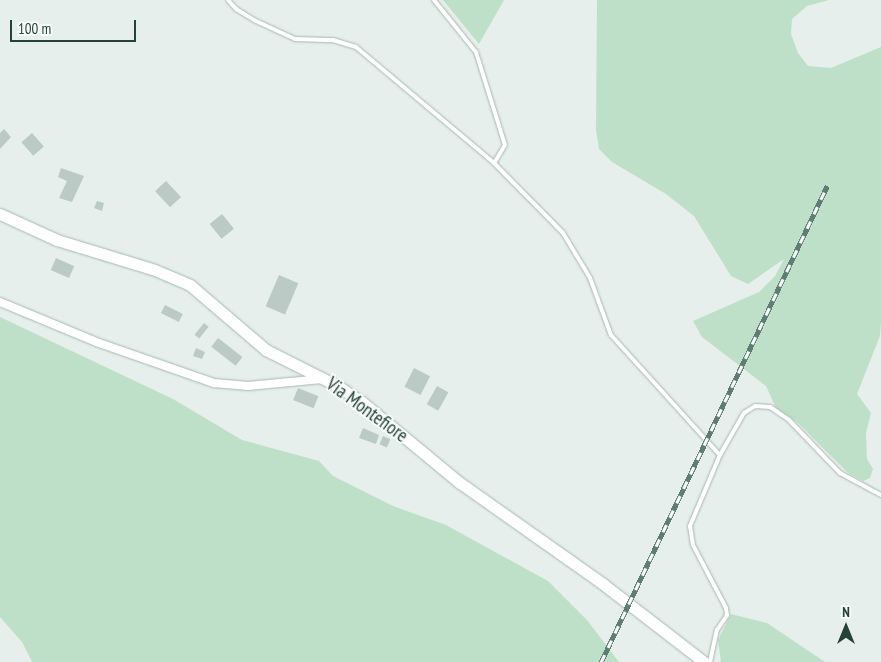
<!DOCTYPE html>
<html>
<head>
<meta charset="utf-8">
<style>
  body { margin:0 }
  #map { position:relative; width:881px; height:662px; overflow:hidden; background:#e6efeb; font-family:"PT Sans Narrow",sans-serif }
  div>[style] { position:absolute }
  .green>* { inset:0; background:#bfe0c8 }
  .building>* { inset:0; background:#bbcac4; transform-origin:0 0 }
  .roads { filter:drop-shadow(0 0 1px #a8b8b2) drop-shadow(0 0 1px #a8b8b2) }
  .lane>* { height:4px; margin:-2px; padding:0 2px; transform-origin:2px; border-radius:2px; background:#fff }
  .street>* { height:8px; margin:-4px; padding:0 4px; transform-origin:4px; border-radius:4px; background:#fff }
  .secondary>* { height:11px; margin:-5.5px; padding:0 5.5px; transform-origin:5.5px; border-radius:5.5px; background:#fff }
  .rail>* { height:4.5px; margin-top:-2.25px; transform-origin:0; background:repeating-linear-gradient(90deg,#f7fbf9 0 8px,#5f7d75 0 16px); box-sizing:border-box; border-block:1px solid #5f7d75 }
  span { translate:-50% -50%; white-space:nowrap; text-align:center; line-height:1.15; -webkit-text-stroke:4px #f7fbf9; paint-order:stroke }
  .street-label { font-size:19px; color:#24423a }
  .north { position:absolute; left:821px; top:602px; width:50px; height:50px; -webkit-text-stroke:4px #f7fbf9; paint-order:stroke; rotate:0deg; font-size:14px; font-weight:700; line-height:20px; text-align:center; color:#24423a }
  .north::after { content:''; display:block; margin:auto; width:18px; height:22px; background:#24423a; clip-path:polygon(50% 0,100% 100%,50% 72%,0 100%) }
  .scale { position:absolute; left:10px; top:20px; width:126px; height:22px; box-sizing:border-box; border:2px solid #24423a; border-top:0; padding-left:6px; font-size:15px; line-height:18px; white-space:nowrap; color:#24423a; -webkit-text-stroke:4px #f7fbf9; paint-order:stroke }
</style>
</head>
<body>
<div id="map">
  <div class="green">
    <div style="clip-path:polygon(443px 0,504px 0,479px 44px)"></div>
    <div style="clip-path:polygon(597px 0,829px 0,807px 6px,792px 19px,791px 34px,798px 53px,808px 66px,831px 68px,881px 47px,881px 321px,880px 336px,857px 394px,871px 413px,866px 433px,867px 459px,873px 469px,870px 478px,863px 481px,848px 473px,798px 423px,776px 408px,766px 386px,702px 337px,693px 321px,759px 292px,775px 276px,784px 259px,748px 284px,731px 276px,694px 216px,666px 194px,612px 162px,599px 149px,596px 130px)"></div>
    <div style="clip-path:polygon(0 317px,173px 399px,242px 440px,319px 461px,333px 476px,393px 506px,446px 525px,548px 581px,587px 620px,619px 662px,32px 662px,22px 642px,0 617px)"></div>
    <div style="clip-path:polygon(731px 614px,767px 623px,825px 662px,721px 662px,718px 640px)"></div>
  </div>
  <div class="building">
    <div style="clip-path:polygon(4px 129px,11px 137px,0 149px,0 133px)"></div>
    <div style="left:32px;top:133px;width:18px;height:14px;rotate:49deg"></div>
    <div style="clip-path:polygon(61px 168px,84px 176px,72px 202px,59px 198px,67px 181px,58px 177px)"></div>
    <div style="left:166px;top:181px;width:22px;height:15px;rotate:47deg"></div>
    <div style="clip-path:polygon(97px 201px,104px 203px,102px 211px,94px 208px)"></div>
    <div style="left:222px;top:214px;width:19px;height:16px;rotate:51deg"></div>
    <div style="left:56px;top:258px;width:20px;height:13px;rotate:24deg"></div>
    <div style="left:279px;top:275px;width:21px;height:34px;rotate:23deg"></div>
    <div style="left:165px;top:305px;width:20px;height:9px;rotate:27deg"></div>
    <div style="left:204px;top:323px;width:6px;height:15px;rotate:39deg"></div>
    <div style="left:218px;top:338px;width:31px;height:11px;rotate:38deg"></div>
    <div style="clip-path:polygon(196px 348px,205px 352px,202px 359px,193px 356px)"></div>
    <div style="left:414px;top:368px;width:18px;height:21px;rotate:27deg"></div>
    <div style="left:437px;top:386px;width:13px;height:21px;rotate:29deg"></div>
    <div style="left:298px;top:388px;width:22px;height:13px;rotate:22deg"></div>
    <div style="clip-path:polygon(363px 428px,379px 435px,376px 444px,359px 438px)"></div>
    <div style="left:383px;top:436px;width:8px;height:9px;rotate:23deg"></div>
  </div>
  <div class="roads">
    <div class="lane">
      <div style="left:228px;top:0;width:12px;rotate:48deg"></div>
      <div style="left:236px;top:9px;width:23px;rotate:31deg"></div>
      <div style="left:256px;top:21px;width:43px;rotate:24.8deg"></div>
      <div style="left:295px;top:39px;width:38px;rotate:2deg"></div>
      <div style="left:333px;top:40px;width:24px;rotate:17deg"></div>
      <div style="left:356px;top:47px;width:180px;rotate:40deg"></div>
      <div style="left:494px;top:163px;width:98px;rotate:45.4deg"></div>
      <div style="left:563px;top:233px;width:52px;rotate:59deg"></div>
      <div style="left:590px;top:278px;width:61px;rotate:69.8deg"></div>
      <div style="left:611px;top:335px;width:162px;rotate:47.8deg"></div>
      <div style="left:434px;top:0;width:67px;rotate:51.1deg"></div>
      <div style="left:476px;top:52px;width:97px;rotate:72.7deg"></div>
      <div style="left:505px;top:145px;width:21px;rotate:121deg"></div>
      <div style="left:710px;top:662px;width:33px;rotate:-78deg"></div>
      <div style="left:717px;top:630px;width:18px;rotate:-56deg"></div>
      <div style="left:727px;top:615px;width:7px;rotate:-98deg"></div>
      <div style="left:726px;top:608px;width:71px;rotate:-117.6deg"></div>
      <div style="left:693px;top:545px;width:19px;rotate:-99deg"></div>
      <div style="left:690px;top:526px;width:77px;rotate:-67.1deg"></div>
      <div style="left:720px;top:455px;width:48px;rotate:-60.3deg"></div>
      <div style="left:744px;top:413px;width:13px;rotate:-32deg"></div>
      <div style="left:755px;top:406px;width:15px;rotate:4deg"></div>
      <div style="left:770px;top:407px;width:23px;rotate:34deg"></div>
      <div style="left:789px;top:420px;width:74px;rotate:46.1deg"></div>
      <div style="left:840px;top:473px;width:47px;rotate:28.2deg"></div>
    </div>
    <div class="street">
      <div style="left:0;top:302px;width:107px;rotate:22.5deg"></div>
      <div style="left:99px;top:343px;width:122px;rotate:19.2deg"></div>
      <div style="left:214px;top:383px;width:34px;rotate:5deg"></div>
      <div style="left:248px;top:386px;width:74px;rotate:-5.4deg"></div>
    </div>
    <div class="secondary">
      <div style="left:0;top:214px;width:63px;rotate:24.5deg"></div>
      <div style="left:57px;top:240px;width:102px;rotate:17deg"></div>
      <div style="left:155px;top:270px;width:38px;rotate:23deg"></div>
      <div style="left:190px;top:285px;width:100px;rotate:40.5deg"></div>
      <div style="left:266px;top:350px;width:80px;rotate:26.6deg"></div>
      <div style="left:338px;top:386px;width:29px;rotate:34deg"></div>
      <div style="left:362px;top:402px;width:127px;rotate:39.6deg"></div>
      <div style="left:460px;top:483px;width:175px;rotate:35.2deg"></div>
      <div style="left:603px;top:584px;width:128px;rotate:37.7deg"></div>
    </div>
  </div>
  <div class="rail">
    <div style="left:601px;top:662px;width:527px;rotate:-64.6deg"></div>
  </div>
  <div class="street-label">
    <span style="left:367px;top:410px;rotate:36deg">Via Montefiore</span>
  </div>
  <div class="north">N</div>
  <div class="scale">100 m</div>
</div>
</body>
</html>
